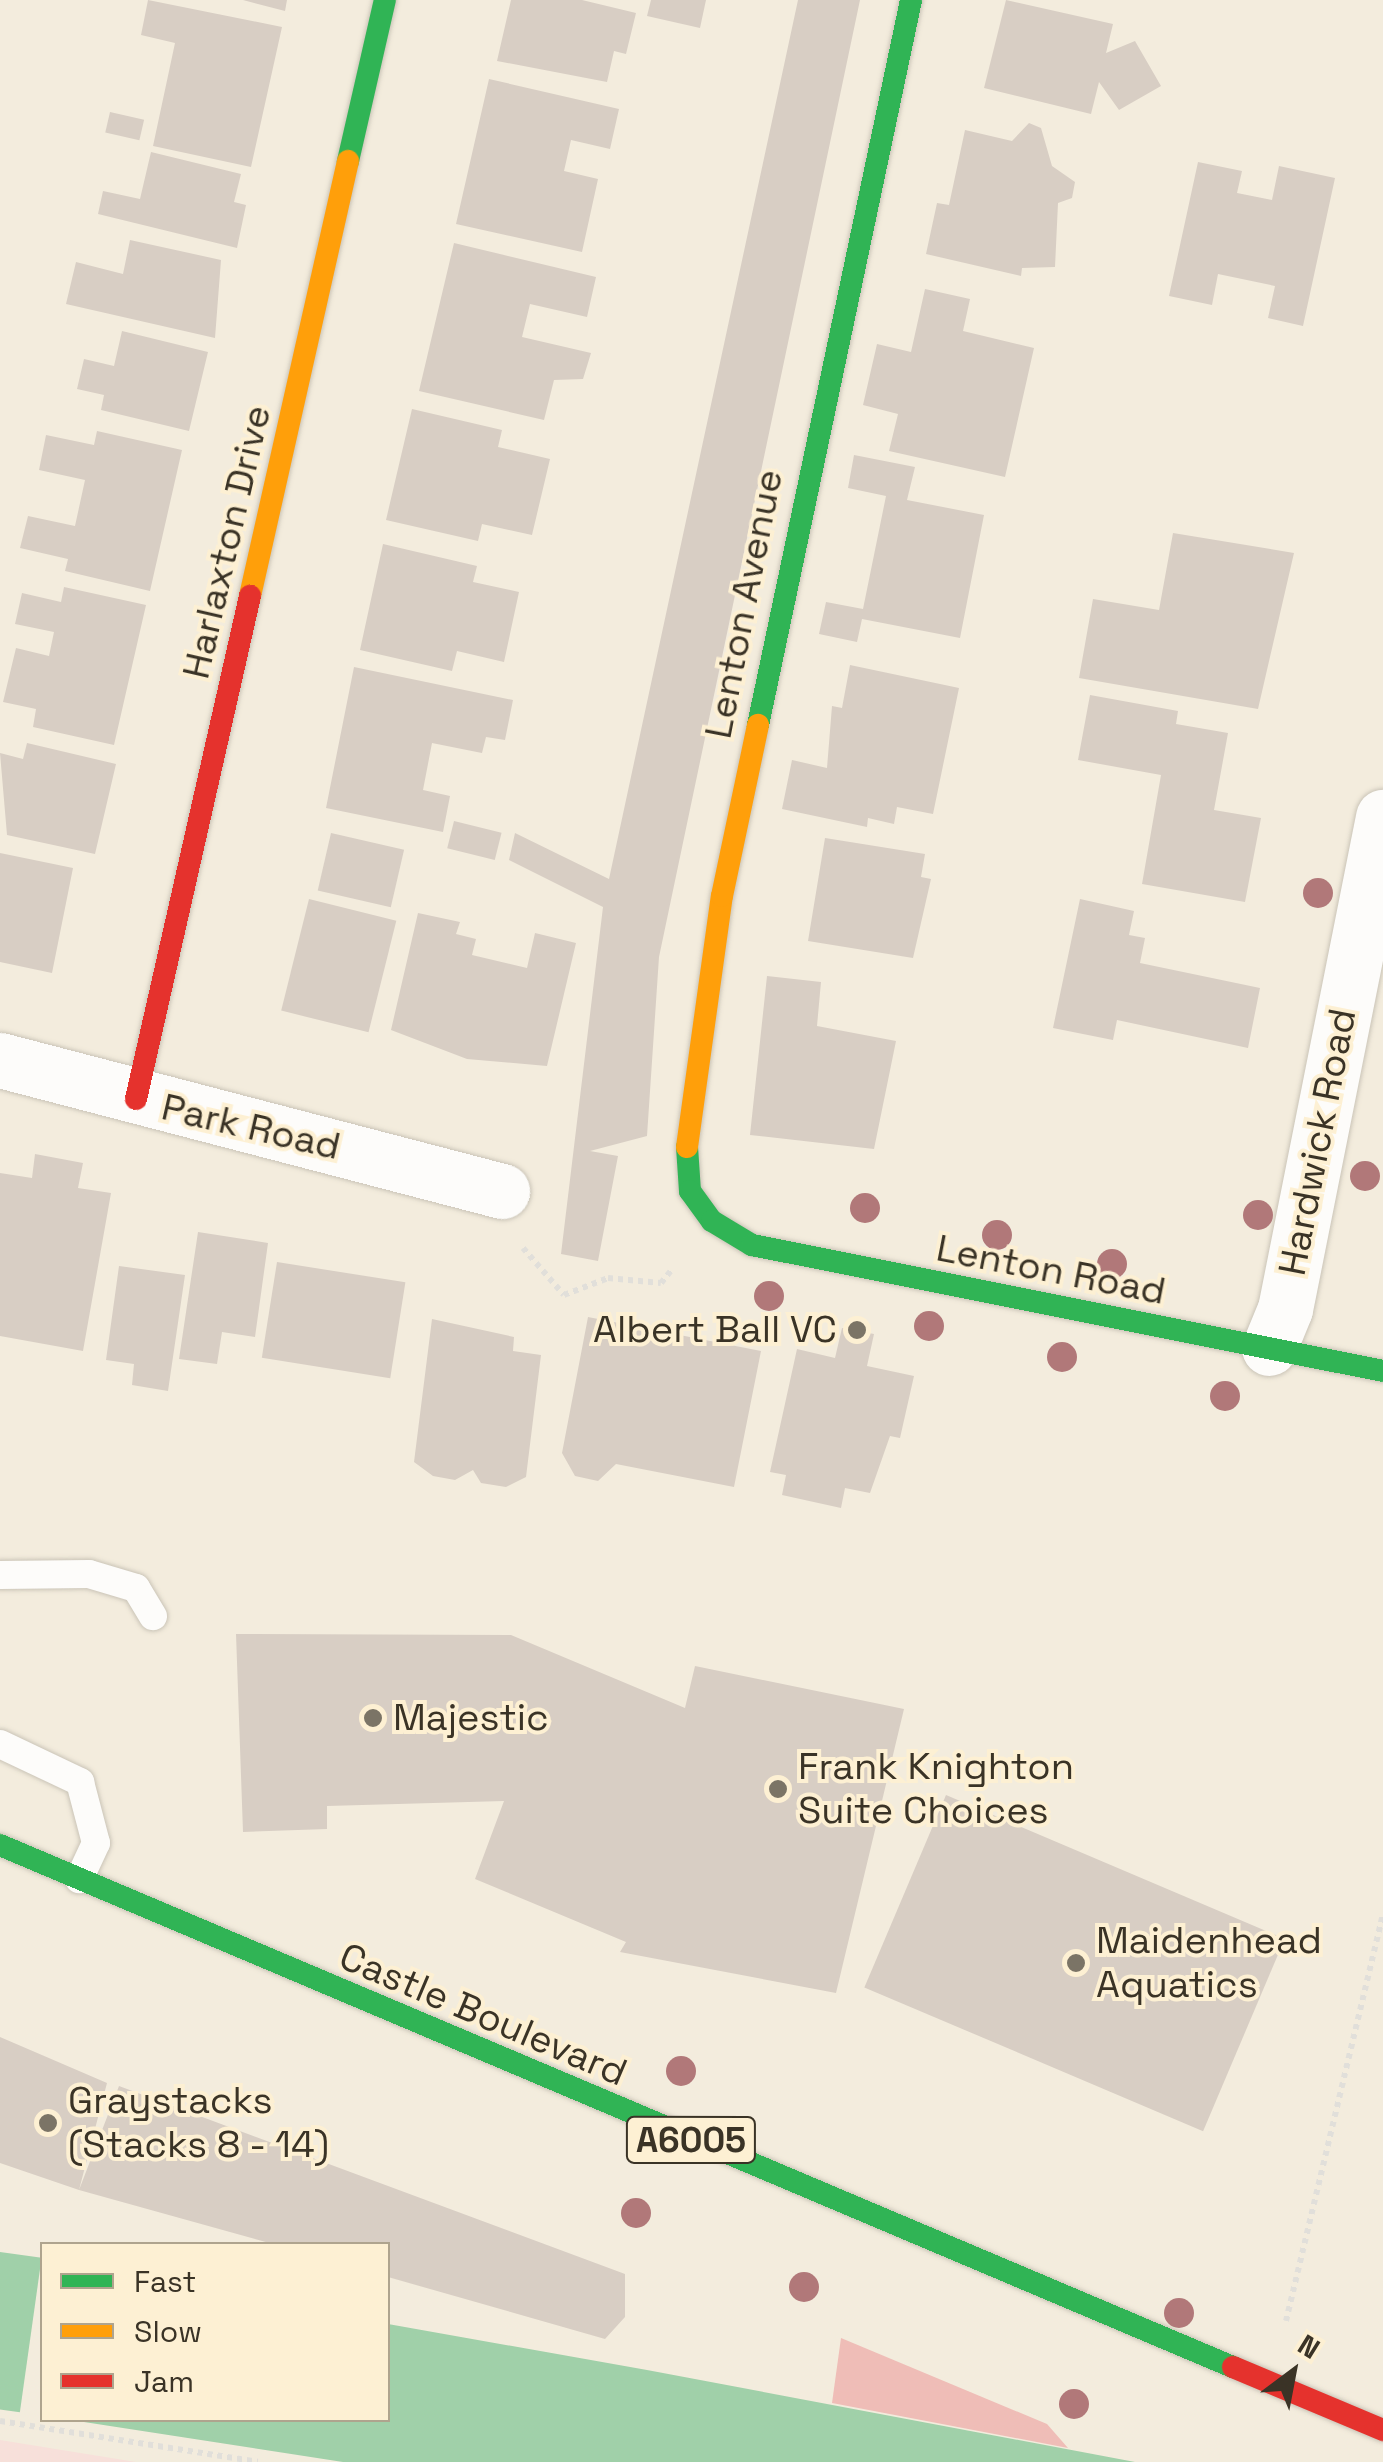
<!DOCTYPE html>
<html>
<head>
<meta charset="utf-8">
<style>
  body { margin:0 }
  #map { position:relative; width:1383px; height:2462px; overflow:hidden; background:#f3ecdd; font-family:"Space Grotesk",sans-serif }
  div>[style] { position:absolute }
  .green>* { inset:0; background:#f7e0da }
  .forest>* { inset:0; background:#efbdb7 }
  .water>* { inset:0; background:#a0d0a9; transform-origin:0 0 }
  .building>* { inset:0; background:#d8cec4; transform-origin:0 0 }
  .path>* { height:6px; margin-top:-3px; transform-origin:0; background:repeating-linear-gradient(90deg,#e1dfda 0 5px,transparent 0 10px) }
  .roads { filter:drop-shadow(0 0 2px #cac4b7) drop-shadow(0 0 2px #cac4b7) }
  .lane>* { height:28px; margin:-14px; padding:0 14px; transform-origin:14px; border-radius:14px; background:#fdfcfa }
  .street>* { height:55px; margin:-27.5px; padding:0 27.5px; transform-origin:27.5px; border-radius:27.5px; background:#fdfcfa }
  .fast>* { height:22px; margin:-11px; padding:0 11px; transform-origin:11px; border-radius:11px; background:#30b455 }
  .slow>* { height:22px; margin:-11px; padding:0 11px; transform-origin:11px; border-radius:11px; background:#ff9f0a }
  .jam>* { height:22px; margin:-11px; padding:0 11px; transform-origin:11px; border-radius:11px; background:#e5322d }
  .trees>* { width:30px; height:30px; margin:-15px; border-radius:50%; background:#b17879 }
  .dots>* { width:28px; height:28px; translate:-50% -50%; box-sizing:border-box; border:5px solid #fdf0d3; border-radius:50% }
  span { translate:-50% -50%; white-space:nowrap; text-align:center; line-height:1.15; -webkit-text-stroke:8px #fdf0d3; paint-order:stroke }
  .shield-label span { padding:2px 8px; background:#fdf0d3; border:2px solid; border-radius:8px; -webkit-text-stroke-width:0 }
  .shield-label { font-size:35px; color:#3a3326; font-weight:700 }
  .street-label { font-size:38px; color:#3a3326 }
  .poi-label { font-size:38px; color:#3a3326 }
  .right { translate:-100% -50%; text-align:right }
  .left { translate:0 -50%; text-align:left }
  .legend { position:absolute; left:40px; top:2242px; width:350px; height:180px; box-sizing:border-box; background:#fdf0d3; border:2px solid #afa48e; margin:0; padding:12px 18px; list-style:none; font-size:30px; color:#3a3326 }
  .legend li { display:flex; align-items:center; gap:20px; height:50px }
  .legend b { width:50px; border:2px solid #afa48e }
  .north { position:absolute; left:1243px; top:2322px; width:100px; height:100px; -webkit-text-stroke:8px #fdf0d3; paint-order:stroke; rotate:32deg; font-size:28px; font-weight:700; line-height:40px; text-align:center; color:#3a3326 }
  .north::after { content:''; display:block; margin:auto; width:35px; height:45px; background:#3a3326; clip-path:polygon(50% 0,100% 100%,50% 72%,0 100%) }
</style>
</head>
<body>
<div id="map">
  <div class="green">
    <div style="clip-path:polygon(0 2440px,136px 2462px,0 2462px)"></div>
  </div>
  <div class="forest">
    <div style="clip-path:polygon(841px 2338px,1047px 2424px,1068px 2448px,832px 2403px)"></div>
  </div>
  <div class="water">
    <div style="left:0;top:2252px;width:42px;height:156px;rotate:8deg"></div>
    <div style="clip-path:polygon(388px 2324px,647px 2370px,1135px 2462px,343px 2462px,71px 2420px,388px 2420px)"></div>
  </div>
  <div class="building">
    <div style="clip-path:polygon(148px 0,282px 27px,251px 167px,153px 146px,175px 43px,141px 35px)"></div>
    <div style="clip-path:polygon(243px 0,287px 0,285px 11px)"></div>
    <div style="clip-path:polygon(511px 0,582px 0,636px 13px,626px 54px,614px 51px,607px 82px,497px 61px)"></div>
    <div style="clip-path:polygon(651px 0,706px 0,700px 28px,647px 16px)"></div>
    <div style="clip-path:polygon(798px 0,860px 0,659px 957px,647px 1136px,590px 1151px,618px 1156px,598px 1261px,561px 1254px,603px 907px,509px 860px,515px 833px,609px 879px)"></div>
    <div style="clip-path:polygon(1006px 0,1113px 24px,1106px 53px,1135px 41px,1161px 86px,1119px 110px,1099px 82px,1091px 114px,984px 88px)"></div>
    <div style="clip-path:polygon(489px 79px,619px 109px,610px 149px,571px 140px,564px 171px,598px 179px,582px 252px,456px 224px)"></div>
    <div style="left:110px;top:112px;width:35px;height:21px;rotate:13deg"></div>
    <div style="clip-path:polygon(1029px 123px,1041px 128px,1052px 166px,1075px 182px,1072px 198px,1058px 203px,1055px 267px,1022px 268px,1021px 276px,926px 254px,937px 203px,949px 205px,965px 130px,1012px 141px)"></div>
    <div style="clip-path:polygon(151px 152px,241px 174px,234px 202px,246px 205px,237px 248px,98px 214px,103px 191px,140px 199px)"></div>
    <div style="clip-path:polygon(1198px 162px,1242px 171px,1237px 193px,1272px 200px,1279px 166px,1335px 178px,1303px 326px,1268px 318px,1275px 286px,1218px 274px,1212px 305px,1169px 296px)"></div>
    <div style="clip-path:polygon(130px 240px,221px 260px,215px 338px,66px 304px,76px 262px,123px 274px)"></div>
    <div style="clip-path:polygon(454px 243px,596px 277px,587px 317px,530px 304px,522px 337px,591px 353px,583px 379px,554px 380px,544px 420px,419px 391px)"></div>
    <div style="clip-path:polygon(925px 289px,970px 299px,963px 331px,1034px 348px,1005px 477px,889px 451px,898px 414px,863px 405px,877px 344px,911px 352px)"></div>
    <div style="clip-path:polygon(122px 331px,208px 352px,189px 431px,101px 410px,104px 395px,77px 389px,84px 359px,114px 366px)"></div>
    <div style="clip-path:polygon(412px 409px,502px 430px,498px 447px,550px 459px,532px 535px,482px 524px,478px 541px,386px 520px)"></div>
    <div style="clip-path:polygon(97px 431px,182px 450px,150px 591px,65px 571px,68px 559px,20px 548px,28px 516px,75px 526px,85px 480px,39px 470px,46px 435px,94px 445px)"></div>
    <div style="clip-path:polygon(854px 455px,915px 467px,907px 500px,984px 515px,960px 638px,862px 619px,857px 642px,819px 634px,826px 602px,863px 609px,886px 496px,848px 488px)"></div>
    <div style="clip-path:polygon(1173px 533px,1294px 553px,1258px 709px,1079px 678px,1093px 599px,1159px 610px)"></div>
    <div style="clip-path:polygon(383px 544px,477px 566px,473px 582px,519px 592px,504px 662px,457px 651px,452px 671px,360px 650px)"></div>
    <div style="clip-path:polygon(64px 587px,146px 605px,114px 745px,33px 727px,36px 709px,3px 702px,16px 648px,49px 656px,54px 632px,15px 624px,22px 593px,61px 602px)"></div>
    <div style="clip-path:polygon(850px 665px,959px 688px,933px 814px,897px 807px,894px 824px,868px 818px,867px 827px,782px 809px,792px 760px,827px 768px,832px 706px,842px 708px)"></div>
    <div style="clip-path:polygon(354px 667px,513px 700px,505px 740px,486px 737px,482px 753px,432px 743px,423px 790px,450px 796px,443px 832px,326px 808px)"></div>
    <div style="clip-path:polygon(1090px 695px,1178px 711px,1176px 724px,1228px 733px,1214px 810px,1261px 818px,1245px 902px,1142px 884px,1161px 775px,1078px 760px)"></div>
    <div style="clip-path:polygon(27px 743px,116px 764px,95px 854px,7px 835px,0 753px,23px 759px)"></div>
    <div style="left:454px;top:821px;width:49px;height:28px;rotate:14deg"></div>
    <div style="left:331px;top:833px;width:75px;height:59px;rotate:13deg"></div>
    <div style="clip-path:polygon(825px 838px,925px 854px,921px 877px,931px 879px,913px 958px,808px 941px)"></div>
    <div style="clip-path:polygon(0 853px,73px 868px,52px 973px,0 962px)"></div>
    <div style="left:309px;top:899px;width:90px;height:115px;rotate:14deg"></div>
    <div style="clip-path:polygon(1080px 899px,1134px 911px,1129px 935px,1145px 938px,1140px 963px,1260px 988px,1248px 1048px,1117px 1020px,1113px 1040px,1053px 1028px)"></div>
    <div style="clip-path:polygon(418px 913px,460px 922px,456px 934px,476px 939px,472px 955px,527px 968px,535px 933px,576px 943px,547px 1066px,467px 1059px,391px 1030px)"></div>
    <div style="clip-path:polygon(767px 976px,821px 982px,817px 1026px,896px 1041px,874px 1149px,750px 1135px)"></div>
    <div style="clip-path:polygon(35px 1154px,83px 1163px,78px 1188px,111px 1193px,83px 1351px,0 1336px,0 1173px,32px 1178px)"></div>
    <div style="clip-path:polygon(198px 1232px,268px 1243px,255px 1337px,222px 1332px,217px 1364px,179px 1359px)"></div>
    <div style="left:277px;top:1262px;width:130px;height:97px;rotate:9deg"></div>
    <div style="clip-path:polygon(119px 1266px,185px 1275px,168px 1391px,132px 1385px,134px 1364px,106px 1360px)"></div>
    <div style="clip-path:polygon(588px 1317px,761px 1351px,734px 1487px,616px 1464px,598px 1481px,575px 1476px,562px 1453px)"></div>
    <div style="clip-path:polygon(432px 1319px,514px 1337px,513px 1351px,541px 1355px,526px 1477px,506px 1487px,481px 1483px,473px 1470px,455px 1480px,433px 1476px,414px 1462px)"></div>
    <div style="clip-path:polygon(842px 1328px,874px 1334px,867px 1366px,914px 1376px,900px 1438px,890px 1436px,870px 1493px,845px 1488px,841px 1508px,782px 1495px,786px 1475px,770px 1472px,797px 1349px,835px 1358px)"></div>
    <div style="clip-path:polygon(236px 1634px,511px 1635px,685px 1708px,695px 1666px,904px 1709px,836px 1993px,620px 1952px,626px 1942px,475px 1879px,504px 1801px,327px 1806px,327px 1829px,243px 1832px)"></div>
    <div style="left:946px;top:1795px;width:368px;height:209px;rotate:23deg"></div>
    <div style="clip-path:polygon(0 2037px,107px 2083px,79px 2190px,119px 2086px,625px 2274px,625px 2317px,605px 2339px,388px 2277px,388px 2244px,273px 2244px,79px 2190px,0 2163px)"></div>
  </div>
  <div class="path">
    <div style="left:523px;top:1248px;width:62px;rotate:48.9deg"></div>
    <div style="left:564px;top:1295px;width:47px;rotate:-21.1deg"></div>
    <div style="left:608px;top:1278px;width:53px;rotate:5.4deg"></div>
    <div style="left:661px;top:1283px;width:19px;rotate:-51deg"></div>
    <div style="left:1286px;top:2321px;width:418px;rotate:-76.6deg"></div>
    <div style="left:0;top:2421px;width:261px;rotate:9deg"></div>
  </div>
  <div class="roads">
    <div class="lane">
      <div style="left:0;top:1575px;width:89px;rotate:-0.6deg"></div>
      <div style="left:89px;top:1574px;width:49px;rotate:16.6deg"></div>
      <div style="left:136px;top:1588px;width:33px;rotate:59deg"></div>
      <div style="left:0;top:1744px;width:89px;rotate:25.4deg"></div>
      <div style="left:80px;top:1782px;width:63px;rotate:75.3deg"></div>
      <div style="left:96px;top:1843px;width:40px;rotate:115deg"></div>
    </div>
    <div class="street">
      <div style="left:0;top:1060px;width:519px;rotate:14.63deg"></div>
      <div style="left:1269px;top:1348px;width:42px;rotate:-67.7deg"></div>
      <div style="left:1285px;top:1309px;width:502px;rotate:-78.73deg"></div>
    </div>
    <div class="fast">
      <div style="left:348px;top:161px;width:165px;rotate:-77.1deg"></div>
      <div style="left:758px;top:725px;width:741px;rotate:-78.08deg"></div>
      <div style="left:687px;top:1147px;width:44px;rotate:86.1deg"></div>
      <div style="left:690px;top:1191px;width:37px;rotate:54deg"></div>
      <div style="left:712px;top:1221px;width:47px;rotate:31deg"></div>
      <div style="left:752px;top:1245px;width:643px;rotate:11.29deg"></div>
      <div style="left:0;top:1845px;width:1339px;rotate:22.95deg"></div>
    </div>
    <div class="slow">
      <div style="left:250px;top:596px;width:446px;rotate:-77.3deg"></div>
      <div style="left:687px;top:1147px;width:253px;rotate:-82.1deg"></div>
      <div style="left:722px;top:896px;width:175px;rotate:-78.1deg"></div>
    </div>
    <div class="jam">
      <div style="left:136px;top:1099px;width:516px;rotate:-77.23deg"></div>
      <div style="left:1233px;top:2367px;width:163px;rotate:22.8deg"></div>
    </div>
  </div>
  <div class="trees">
    <div style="left:1318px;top:893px"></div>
    <div style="left:1365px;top:1176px"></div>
    <div style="left:865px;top:1208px"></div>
    <div style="left:1258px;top:1215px"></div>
    <div style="left:997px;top:1235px"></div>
    <div style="left:1112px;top:1264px"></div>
    <div style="left:769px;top:1296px"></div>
    <div style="left:929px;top:1326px"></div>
    <div style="left:1062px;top:1357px"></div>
    <div style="left:1225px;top:1396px"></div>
    <div style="left:681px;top:2071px"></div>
    <div style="left:636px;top:2213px"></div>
    <div style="left:804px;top:2287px"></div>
    <div style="left:1179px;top:2313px"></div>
    <div style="left:1074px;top:2404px"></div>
  </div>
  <div class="dots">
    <div style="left:857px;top:1330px;background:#7b7466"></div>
    <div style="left:373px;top:1718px;background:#7b7466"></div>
    <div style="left:778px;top:1789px;background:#7b7466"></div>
    <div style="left:1076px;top:1963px;background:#7b7466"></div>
    <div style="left:48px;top:2123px;background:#7b7466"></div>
  </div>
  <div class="shield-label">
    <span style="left:691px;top:2140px">A6005</span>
  </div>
  <div class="street-label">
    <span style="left:227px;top:542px;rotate:-77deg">Harlaxton Drive</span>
    <span style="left:744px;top:604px;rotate:-79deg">Lenton Avenue</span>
    <span style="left:251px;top:1127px;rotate:13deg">Park Road</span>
    <span style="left:1318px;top:1142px;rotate:-79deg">Hardwick Road</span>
    <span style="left:1051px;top:1270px;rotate:11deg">Lenton Road</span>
    <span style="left:483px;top:2015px;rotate:23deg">Castle Boulevard</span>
  </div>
  <div class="poi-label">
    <span class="right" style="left:837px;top:1330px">Albert Ball VC</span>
    <span class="left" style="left:393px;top:1718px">Majestic</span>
    <span class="left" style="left:798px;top:1789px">Frank Knighton<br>Suite Choices</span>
    <span class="left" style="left:1096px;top:1963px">Maidenhead<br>Aquatics</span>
    <span class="left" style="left:68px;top:2123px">Graystacks<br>(Stacks 8 - 14)</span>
  </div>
  <ul class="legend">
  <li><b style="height:12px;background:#30b455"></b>Fast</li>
  <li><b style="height:12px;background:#ff9f0a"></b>Slow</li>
  <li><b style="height:12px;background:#e5322d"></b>Jam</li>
  </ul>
  <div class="north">N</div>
</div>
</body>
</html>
